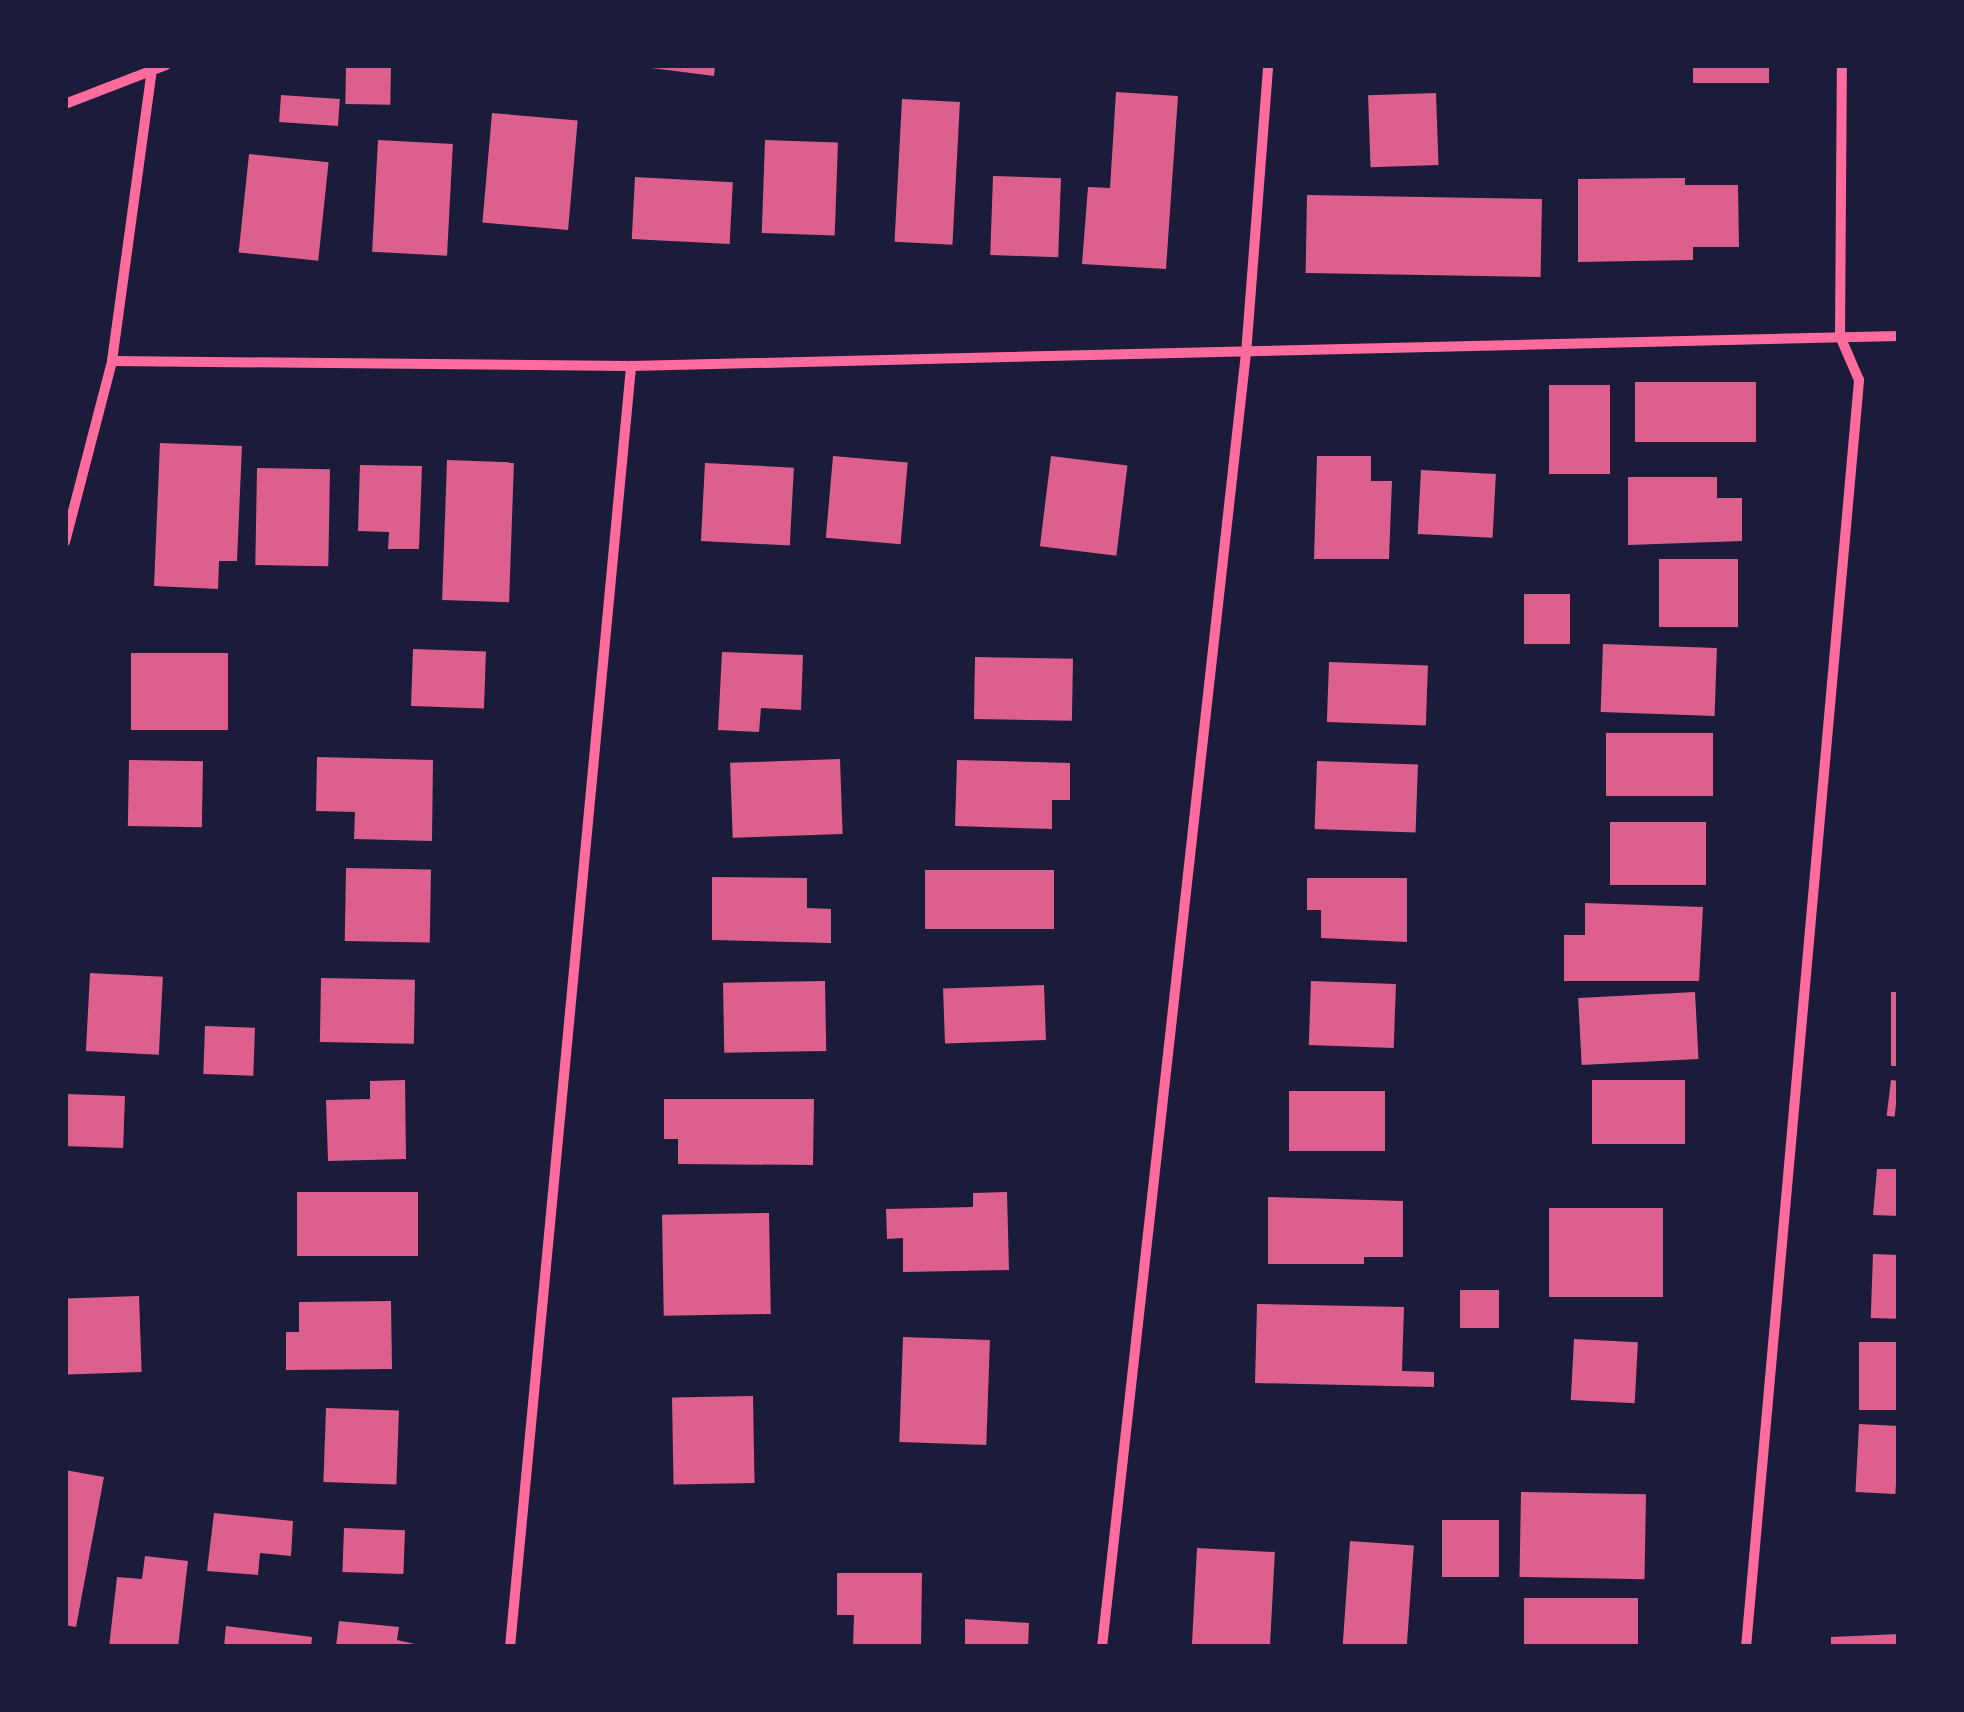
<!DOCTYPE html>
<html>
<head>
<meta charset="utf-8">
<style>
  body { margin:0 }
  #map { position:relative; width:1964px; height:1712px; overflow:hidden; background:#1b1b3a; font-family:Figtree,sans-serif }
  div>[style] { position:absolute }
  .building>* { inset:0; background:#dd5f8e; transform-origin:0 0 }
  .minor>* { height:10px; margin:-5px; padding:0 5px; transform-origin:5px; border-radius:5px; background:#ff6b9d }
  span { translate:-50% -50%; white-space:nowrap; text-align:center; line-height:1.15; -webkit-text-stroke:8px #1b1b3a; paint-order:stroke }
  .frame { position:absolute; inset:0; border:68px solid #1b1b3a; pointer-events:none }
</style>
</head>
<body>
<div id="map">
  <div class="building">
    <div style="left:346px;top:65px;width:45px;height:39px;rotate:1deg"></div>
    <div style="clip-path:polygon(628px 65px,715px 65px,714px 76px)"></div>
    <div style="left:1693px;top:65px;width:76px;height:18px"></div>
    <div style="clip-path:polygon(1116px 92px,1178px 96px,1166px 269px,1082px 264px,1088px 187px,1110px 188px)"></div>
    <div style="left:1436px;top:93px;width:72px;height:68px;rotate:88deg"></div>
    <div style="left:281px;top:95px;width:59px;height:27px;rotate:4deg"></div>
    <div style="left:902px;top:99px;width:58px;height:143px;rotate:3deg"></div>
    <div style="left:492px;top:113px;width:86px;height:110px;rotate:5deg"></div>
    <div style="left:378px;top:140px;width:75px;height:112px;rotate:3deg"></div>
    <div style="left:765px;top:140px;width:73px;height:93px;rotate:2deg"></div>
    <div style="left:249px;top:154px;width:80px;height:99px;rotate:6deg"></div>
    <div style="left:993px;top:176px;width:68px;height:79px;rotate:2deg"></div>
    <div style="left:635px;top:177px;width:98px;height:62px;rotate:3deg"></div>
    <div style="clip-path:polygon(1685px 178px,1685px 185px,1738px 185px,1739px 247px,1693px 247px,1693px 260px,1578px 262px,1578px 179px)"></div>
    <div style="left:1307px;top:195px;width:235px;height:78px;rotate:1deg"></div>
    <div style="left:1756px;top:382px;width:60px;height:121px;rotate:90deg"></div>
    <div style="left:1610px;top:385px;width:89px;height:61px;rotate:90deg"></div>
    <div style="clip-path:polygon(160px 443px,242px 446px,237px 561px,219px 561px,218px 589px,154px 586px)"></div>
    <div style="left:833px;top:456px;width:75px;height:82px;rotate:5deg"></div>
    <div style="left:1051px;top:456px;width:77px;height:91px;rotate:7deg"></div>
    <div style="clip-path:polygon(1317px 456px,1371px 456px,1371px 481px,1392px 481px,1389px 559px,1314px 559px)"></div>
    <div style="left:447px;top:460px;width:67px;height:140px;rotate:2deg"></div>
    <div style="left:705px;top:463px;width:89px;height:78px;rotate:3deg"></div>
    <div style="clip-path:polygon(360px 465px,422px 466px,419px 549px,388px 549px,389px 532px,358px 531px)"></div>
    <div style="left:257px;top:468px;width:73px;height:97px;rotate:1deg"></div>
    <div style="left:1421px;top:470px;width:75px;height:64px;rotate:3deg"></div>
    <div style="clip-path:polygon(1628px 477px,1717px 477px,1717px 498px,1742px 498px,1742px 541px,1628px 545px)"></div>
    <div style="left:1738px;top:559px;width:68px;height:79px;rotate:90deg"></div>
    <div style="left:1524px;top:594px;width:46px;height:50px"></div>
    <div style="left:1603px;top:644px;width:114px;height:68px;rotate:2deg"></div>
    <div style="left:413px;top:649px;width:73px;height:57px;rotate:2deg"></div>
    <div style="clip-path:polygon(722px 652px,803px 655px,801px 710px,761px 708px,759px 732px,718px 730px)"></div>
    <div style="left:131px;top:653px;width:97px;height:77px"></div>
    <div style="left:975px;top:657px;width:98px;height:62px;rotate:1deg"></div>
    <div style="left:1329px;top:662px;width:99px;height:60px;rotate:2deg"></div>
    <div style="left:1713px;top:733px;width:63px;height:107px;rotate:90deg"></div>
    <div style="clip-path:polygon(317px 757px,433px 760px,432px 841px,354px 839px,355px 812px,316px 811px)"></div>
    <div style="left:840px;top:759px;width:75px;height:110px;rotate:88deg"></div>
    <div style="left:129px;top:760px;width:74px;height:66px;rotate:1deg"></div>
    <div style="clip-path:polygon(957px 760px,1070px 763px,1070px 800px,1052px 800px,1052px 829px,955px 826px)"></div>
    <div style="left:1317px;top:761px;width:101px;height:68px;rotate:2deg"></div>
    <div style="left:1610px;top:822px;width:96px;height:63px"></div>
    <div style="left:346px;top:868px;width:85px;height:73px;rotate:1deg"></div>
    <div style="left:925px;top:870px;width:129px;height:59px"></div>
    <div style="clip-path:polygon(712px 877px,807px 878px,807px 908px,831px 909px,831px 943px,712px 940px)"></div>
    <div style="clip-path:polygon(1307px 878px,1407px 878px,1407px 942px,1321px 938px,1321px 910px,1307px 910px)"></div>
    <div style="clip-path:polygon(1585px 903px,1703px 907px,1699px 981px,1564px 981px,1564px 935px,1585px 935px)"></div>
    <div style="left:90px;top:973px;width:73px;height:78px;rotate:3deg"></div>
    <div style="left:321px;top:978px;width:94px;height:64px;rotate:1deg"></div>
    <div style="left:825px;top:981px;width:70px;height:102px;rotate:89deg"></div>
    <div style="left:1311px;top:981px;width:85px;height:64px;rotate:2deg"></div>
    <div style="left:1044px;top:985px;width:55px;height:101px;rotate:88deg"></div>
    <div style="left:1695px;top:992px;width:67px;height:117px;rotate:87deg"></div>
    <div style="left:1891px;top:992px;width:8px;height:74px"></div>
    <div style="left:205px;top:1026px;width:50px;height:48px;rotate:2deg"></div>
    <div style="clip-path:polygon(405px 1080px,406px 1159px,328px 1161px,326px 1100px,370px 1099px,370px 1081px)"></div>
    <div style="left:1592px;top:1080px;width:93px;height:64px"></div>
    <div style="left:1891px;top:1080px;width:8px;height:36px;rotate:7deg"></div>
    <div style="left:1289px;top:1091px;width:96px;height:60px"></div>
    <div style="left:65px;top:1094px;width:60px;height:52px;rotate:2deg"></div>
    <div style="clip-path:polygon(664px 1099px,814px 1099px,813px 1165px,678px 1164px,678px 1139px,664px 1139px)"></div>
    <div style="clip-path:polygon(1877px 1169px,1899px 1169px,1899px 1216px,1873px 1215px)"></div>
    <div style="left:297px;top:1192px;width:121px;height:64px"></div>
    <div style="clip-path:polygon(1007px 1192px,1009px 1270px,903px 1272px,903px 1238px,887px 1239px,886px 1209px,973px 1207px,973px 1193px)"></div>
    <div style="clip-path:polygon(1268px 1197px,1403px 1201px,1403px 1257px,1364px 1257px,1364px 1264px,1268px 1264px)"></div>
    <div style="left:1549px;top:1208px;width:114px;height:89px"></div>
    <div style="left:769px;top:1213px;width:101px;height:107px;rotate:89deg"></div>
    <div style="left:1873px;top:1254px;width:26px;height:64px;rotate:2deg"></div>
    <div style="left:1499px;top:1290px;width:38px;height:39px;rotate:90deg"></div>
    <div style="left:139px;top:1296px;width:76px;height:74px;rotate:88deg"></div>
    <div style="clip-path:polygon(391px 1301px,392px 1369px,286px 1370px,286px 1332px,299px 1332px,299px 1302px)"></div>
    <div style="clip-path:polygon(1257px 1304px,1404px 1307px,1402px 1371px,1434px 1372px,1434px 1387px,1255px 1383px)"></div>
    <div style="left:903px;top:1337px;width:87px;height:105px;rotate:2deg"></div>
    <div style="left:1574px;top:1339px;width:64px;height:61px;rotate:3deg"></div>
    <div style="left:1859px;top:1342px;width:40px;height:68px"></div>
    <div style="left:753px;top:1396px;width:87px;height:81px;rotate:89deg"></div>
    <div style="left:326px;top:1408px;width:73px;height:74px;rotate:2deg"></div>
    <div style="left:1859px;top:1424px;width:40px;height:68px;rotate:3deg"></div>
    <div style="clip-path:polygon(65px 1470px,104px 1477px,76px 1627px,65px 1625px)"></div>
    <div style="left:1521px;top:1492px;width:125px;height:85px;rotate:1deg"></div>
    <div style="clip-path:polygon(214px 1513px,293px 1521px,291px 1556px,260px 1553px,258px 1575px,207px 1571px)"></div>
    <div style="left:1499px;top:1520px;width:57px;height:57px;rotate:90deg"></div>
    <div style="left:344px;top:1528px;width:61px;height:44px;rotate:2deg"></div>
    <div style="left:1350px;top:1541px;width:64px;height:106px;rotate:4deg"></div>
    <div style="left:1197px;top:1548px;width:78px;height:99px;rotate:3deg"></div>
    <div style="clip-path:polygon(145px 1556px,188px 1561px,178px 1647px,109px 1647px,117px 1577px,142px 1579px)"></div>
    <div style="clip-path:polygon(837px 1573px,922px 1573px,921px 1647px,853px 1647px,854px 1615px,837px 1615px)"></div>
    <div style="left:1524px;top:1598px;width:114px;height:49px"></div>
    <div style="clip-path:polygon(965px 1619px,1029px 1623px,1028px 1647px,965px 1647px)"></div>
    <div style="clip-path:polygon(339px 1621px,399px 1627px,397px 1640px,428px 1647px,336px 1647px)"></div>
    <div style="clip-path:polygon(226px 1626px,312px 1637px,311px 1647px,224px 1647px)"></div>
    <div style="clip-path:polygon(1899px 1634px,1899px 1647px,1831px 1647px,1831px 1637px)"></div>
  </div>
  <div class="minor">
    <div style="left:65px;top:104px;width:108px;rotate:-21.1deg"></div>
    <div style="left:112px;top:361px;width:519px;rotate:0.55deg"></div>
    <div style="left:631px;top:366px;width:1268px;rotate:-1.36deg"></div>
    <div style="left:65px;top:542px;width:187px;rotate:-75.4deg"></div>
    <div style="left:112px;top:361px;width:294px;rotate:-82.2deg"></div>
    <div style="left:510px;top:1647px;width:1287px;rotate:-84.6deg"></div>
    <div style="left:1102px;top:1647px;width:1301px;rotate:-83.65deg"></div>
    <div style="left:1246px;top:354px;width:290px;rotate:-85.6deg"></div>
    <div style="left:1746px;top:1647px;width:1272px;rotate:-84.9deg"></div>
    <div style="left:1859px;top:380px;width:48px;rotate:-113.4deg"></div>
    <div style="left:1840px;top:336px;width:271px;rotate:-89.6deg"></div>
  </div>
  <div class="frame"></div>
</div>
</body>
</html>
